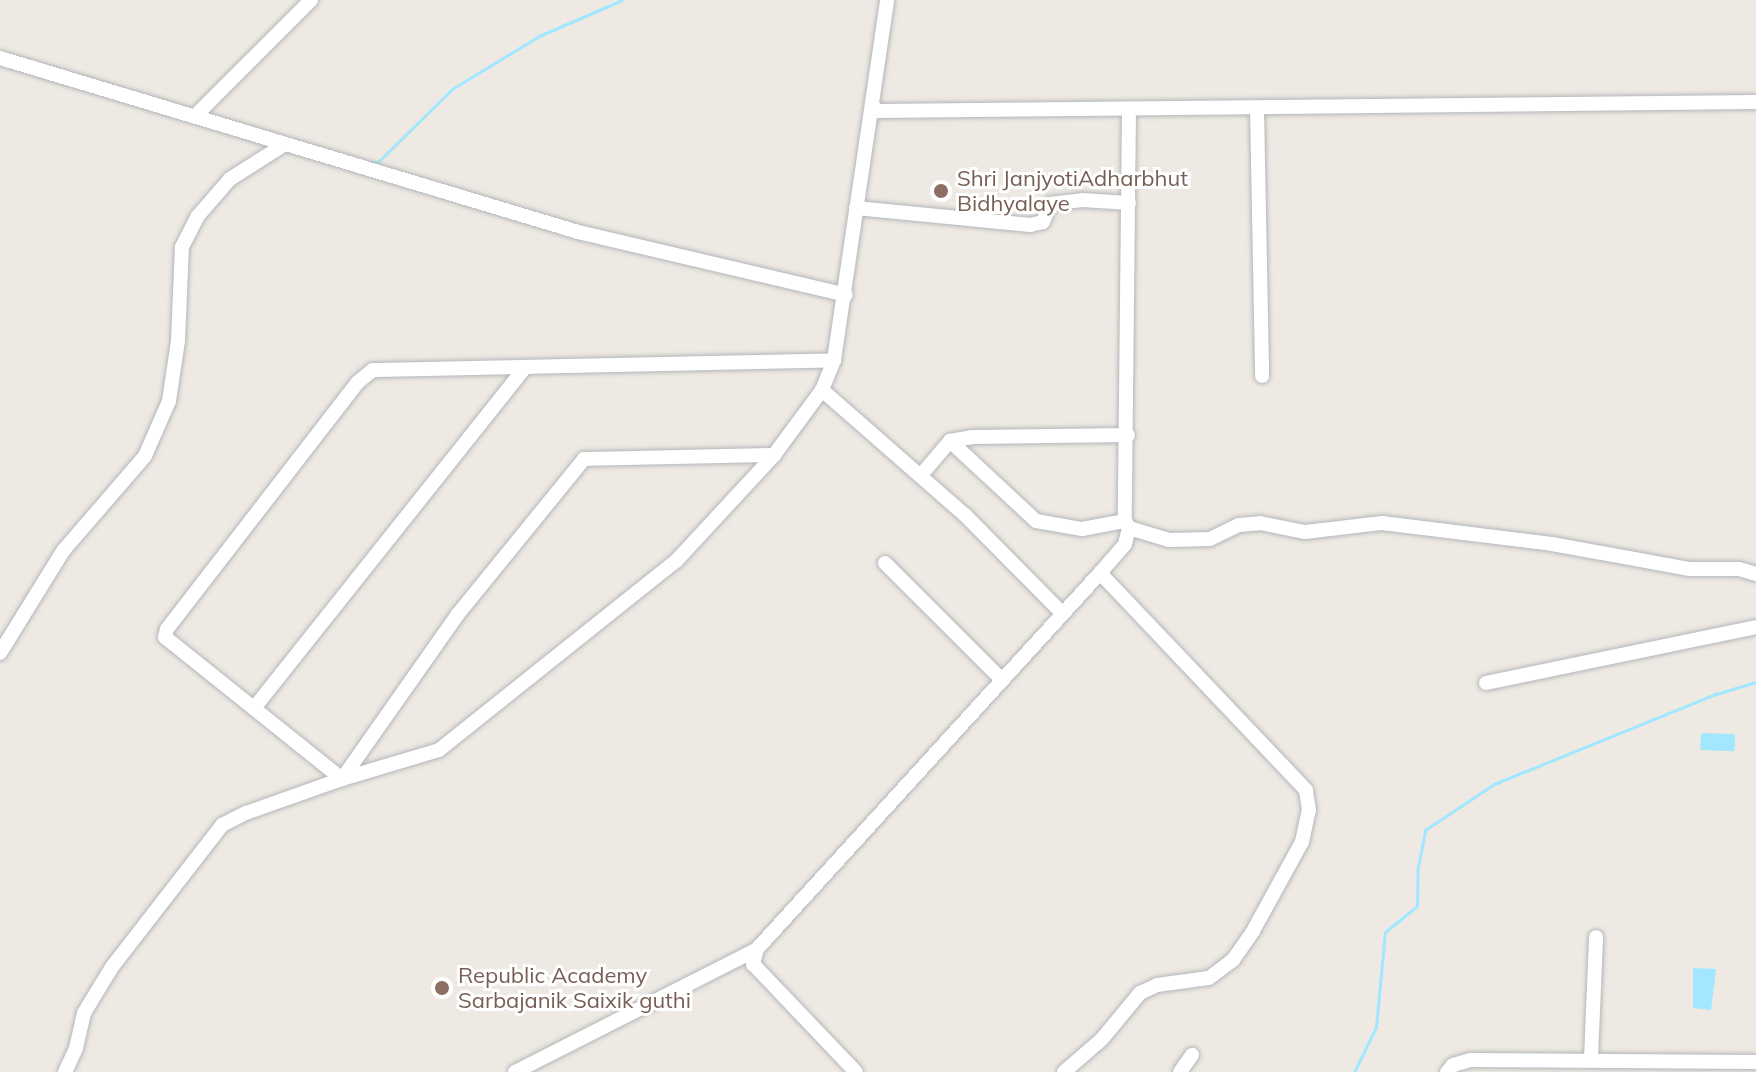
<!DOCTYPE html>
<html>
<head>
<meta charset="utf-8">
<style>
  body { margin:0 }
  #map { position:relative; width:1756px; height:1072px; overflow:hidden; background:#eee9e2; font-family:Mulish,sans-serif }
  div>[style] { position:absolute }
  .water>* { inset:0; background:#a1e7ff; transform-origin:0 0 }
  .stream>* { height:3px; margin:-1.5px; padding:0 1.5px; transform-origin:1.5px; border-radius:1.5px; background:#a1e7ff }
  .roads { filter:drop-shadow(0 0 2px #b3b6ba) drop-shadow(0 0 2px #b3b6ba) }
  .minor>* { height:14px; margin:-7px; padding:0 7px; transform-origin:7px; border-radius:7px; background:#fff }
  .dots>* { width:22px; height:22px; translate:-50% -50%; box-sizing:border-box; border:4px solid #fff; border-radius:50% }
  span { translate:-50% -50%; white-space:nowrap; text-align:center; line-height:1.15; -webkit-text-stroke:6px #fff; paint-order:stroke }
  .education-label { font-size:22px; color:#785e54 }
  .left { translate:0 -50%; text-align:left }
</style>
</head>
<body>
<div id="map">
  <div class="water">
    <div style="left:1701px;top:733px;width:34px;height:17px;rotate:2deg"></div>
    <div style="clip-path:polygon(1693px 968px,1716px 969px,1711px 1010px,1693px 1008px)"></div>
  </div>
  <div class="stream">
    <div style="left:370px;top:162px;width:8px"></div>
    <div style="left:378px;top:162px;width:104px;rotate:-44.6deg"></div>
    <div style="left:452px;top:89px;width:102px;rotate:-31.3deg"></div>
    <div style="left:539px;top:36px;width:90px;rotate:-23.4deg"></div>
    <div style="left:1354px;top:1072px;width:50px;rotate:-63.9deg"></div>
    <div style="left:1376px;top:1027px;width:95px;rotate:-84.6deg"></div>
    <div style="left:1385px;top:932px;width:41px;rotate:-39.1deg"></div>
    <div style="left:1417px;top:906px;width:39px;rotate:-89deg"></div>
    <div style="left:1418px;top:867px;width:38px;rotate:-79deg"></div>
    <div style="left:1425px;top:830px;width:83px;rotate:-33.7deg"></div>
    <div style="left:1494px;top:784px;width:240px;rotate:-22.1deg"></div>
    <div style="left:1716px;top:694px;width:42px;rotate:-16.7deg"></div>
  </div>
  <div class="roads">
    <div class="minor">
      <div style="left:0;top:58px;width:604px;rotate:16.75deg"></div>
      <div style="left:578px;top:232px;width:275px;rotate:13.2deg"></div>
      <div style="left:872px;top:104px;width:9px;rotate:54deg"></div>
      <div style="left:877px;top:111px;width:879px;rotate:-0.59deg"></div>
      <div style="left:1257px;top:108px;width:268px;rotate:88.9deg"></div>
      <div style="left:1129px;top:109px;width:412px;rotate:90.6deg"></div>
      <div style="left:1125px;top:521px;width:8px;rotate:60deg"></div>
      <div style="left:195px;top:116px;width:164px;rotate:-45deg"></div>
      <div style="left:856px;top:208px;width:175px;rotate:5.6deg"></div>
      <div style="left:1030px;top:225px;width:13px;rotate:-13deg"></div>
      <div style="left:1043px;top:222px;width:19px;rotate:-69deg"></div>
      <div style="left:1050px;top:204px;width:32px;rotate:-7deg"></div>
      <div style="left:1082px;top:200px;width:47px;rotate:3.7deg"></div>
      <div style="left:822px;top:390px;width:190px;rotate:41.2deg"></div>
      <div style="left:965px;top:515px;width:138px;rotate:45.3deg"></div>
      <div style="left:950px;top:441px;width:117px;rotate:42.9deg"></div>
      <div style="left:1036px;top:521px;width:47px;rotate:9.9deg"></div>
      <div style="left:1082px;top:529px;width:44px;rotate:-10.5deg"></div>
      <div style="left:774px;top:455px;width:190px;rotate:178.8deg"></div>
      <div style="left:584px;top:459px;width:200px;rotate:129.1deg"></div>
      <div style="left:458px;top:614px;width:202px;rotate:125.1deg"></div>
      <div style="left:342px;top:779px;width:227px;rotate:-141.3deg"></div>
      <div style="left:165px;top:637px;width:8px;rotate:-76deg"></div>
      <div style="left:167px;top:629px;width:312px;rotate:-52.3deg"></div>
      <div style="left:358px;top:382px;width:19px;rotate:-39deg"></div>
      <div style="left:373px;top:370px;width:461px;rotate:-1.2deg"></div>
      <div style="left:921px;top:475px;width:45px;rotate:-49.5deg"></div>
      <div style="left:950px;top:441px;width:23px;rotate:-10deg"></div>
      <div style="left:973px;top:437px;width:155px;rotate:-0.7deg"></div>
      <div style="left:885px;top:563px;width:165px;rotate:45deg"></div>
      <div style="left:0;top:653px;width:120px;rotate:-58.3deg"></div>
      <div style="left:63px;top:551px;width:125px;rotate:-49.2deg"></div>
      <div style="left:145px;top:456px;width:60px;rotate:-66.4deg"></div>
      <div style="left:169px;top:401px;width:61px;rotate:-81.5deg"></div>
      <div style="left:178px;top:341px;width:94px;rotate:-87.6deg"></div>
      <div style="left:182px;top:247px;width:34px;rotate:-63deg"></div>
      <div style="left:197px;top:217px;width:50px;rotate:-49deg"></div>
      <div style="left:230px;top:179px;width:65px;rotate:-32.5deg"></div>
      <div style="left:1486px;top:683px;width:276px;rotate:-11.7deg"></div>
      <div style="left:255px;top:707px;width:434px;rotate:-51.5deg"></div>
      <div style="left:757px;top:949px;width:16px;rotate:105deg"></div>
      <div style="left:753px;top:964px;width:149px;rotate:46.4deg"></div>
      <div style="left:1591px;top:1058px;width:121px;rotate:-87.6deg"></div>
      <div style="left:65px;top:1072px;width:26px;rotate:-65deg"></div>
      <div style="left:76px;top:1048px;width:36px;rotate:-77deg"></div>
      <div style="left:84px;top:1013px;width:54px;rotate:-58.7deg"></div>
      <div style="left:112px;top:967px;width:180px;rotate:-52.2deg"></div>
      <div style="left:222px;top:825px;width:27px;rotate:-27deg"></div>
      <div style="left:246px;top:813px;width:102px;rotate:-19.5deg"></div>
      <div style="left:342px;top:779px;width:101px;rotate:-16.6deg"></div>
      <div style="left:439px;top:750px;width:303px;rotate:-38.6deg"></div>
      <div style="left:676px;top:561px;width:144px;rotate:-47.2deg"></div>
      <div style="left:774px;top:455px;width:81px;rotate:-53.6deg"></div>
      <div style="left:822px;top:390px;width:32px;rotate:-68deg"></div>
      <div style="left:834px;top:360px;width:364px;rotate:-81.6deg"></div>
      <div style="left:515px;top:1072px;width:271px;rotate:-26.9deg"></div>
      <div style="left:757px;top:949px;width:509px;rotate:-47.63deg"></div>
      <div style="left:1100px;top:573px;width:38px;rotate:-49deg"></div>
      <div style="left:1125px;top:544px;width:16px;rotate:-76deg"></div>
      <div style="left:1129px;top:528px;width:42px;rotate:16.7deg"></div>
      <div style="left:1169px;top:540px;width:41px;rotate:-1.4deg"></div>
      <div style="left:1210px;top:539px;width:32px;rotate:-26deg"></div>
      <div style="left:1239px;top:525px;width:21px;rotate:-5deg"></div>
      <div style="left:1260px;top:523px;width:46px;rotate:11.3deg"></div>
      <div style="left:1305px;top:532px;width:78px;rotate:-6.7deg"></div>
      <div style="left:1382px;top:523px;width:171px;rotate:7deg"></div>
      <div style="left:1552px;top:544px;width:140px;rotate:10.3deg"></div>
      <div style="left:1690px;top:569px;width:49px"></div>
      <div style="left:1739px;top:569px;width:18px;rotate:16deg"></div>
      <div style="left:1064px;top:1072px;width:50px;rotate:-41deg"></div>
      <div style="left:1102px;top:1039px;width:60px;rotate:-50.4deg"></div>
      <div style="left:1140px;top:993px;width:19px;rotate:-25deg"></div>
      <div style="left:1157px;top:985px;width:52px;rotate:-7.7deg"></div>
      <div style="left:1209px;top:978px;width:30px;rotate:-37deg"></div>
      <div style="left:1233px;top:960px;width:35px;rotate:-55deg"></div>
      <div style="left:1253px;top:931px;width:102px;rotate:-61.2deg"></div>
      <div style="left:1302px;top:842px;width:33px;rotate:-78deg"></div>
      <div style="left:1309px;top:810px;width:20px;rotate:-99deg"></div>
      <div style="left:1306px;top:790px;width:299px;rotate:-133.5deg"></div>
      <div style="left:1180px;top:1072px;width:21px;rotate:-55deg"></div>
      <div style="left:1447px;top:1072px;width:9px;rotate:-49deg"></div>
      <div style="left:1453px;top:1065px;width:19px;rotate:-16deg"></div>
      <div style="left:1471px;top:1060px;width:285px;rotate:0.4deg"></div>
    </div>
  </div>
  <div class="dots">
    <div style="left:941px;top:191px;background:#8d6e63"></div>
    <div style="left:442px;top:988px;background:#8d6e63"></div>
  </div>
  <div class="education-label">
    <span class="left" style="left:957px;top:191px">Shri JanjyotiAdharbhut<br>Bidhyalaye</span>
    <span class="left" style="left:458px;top:988px">Republic Academy<br>Sarbajanik Saixik guthi</span>
  </div>
</div>
</body>
</html>
